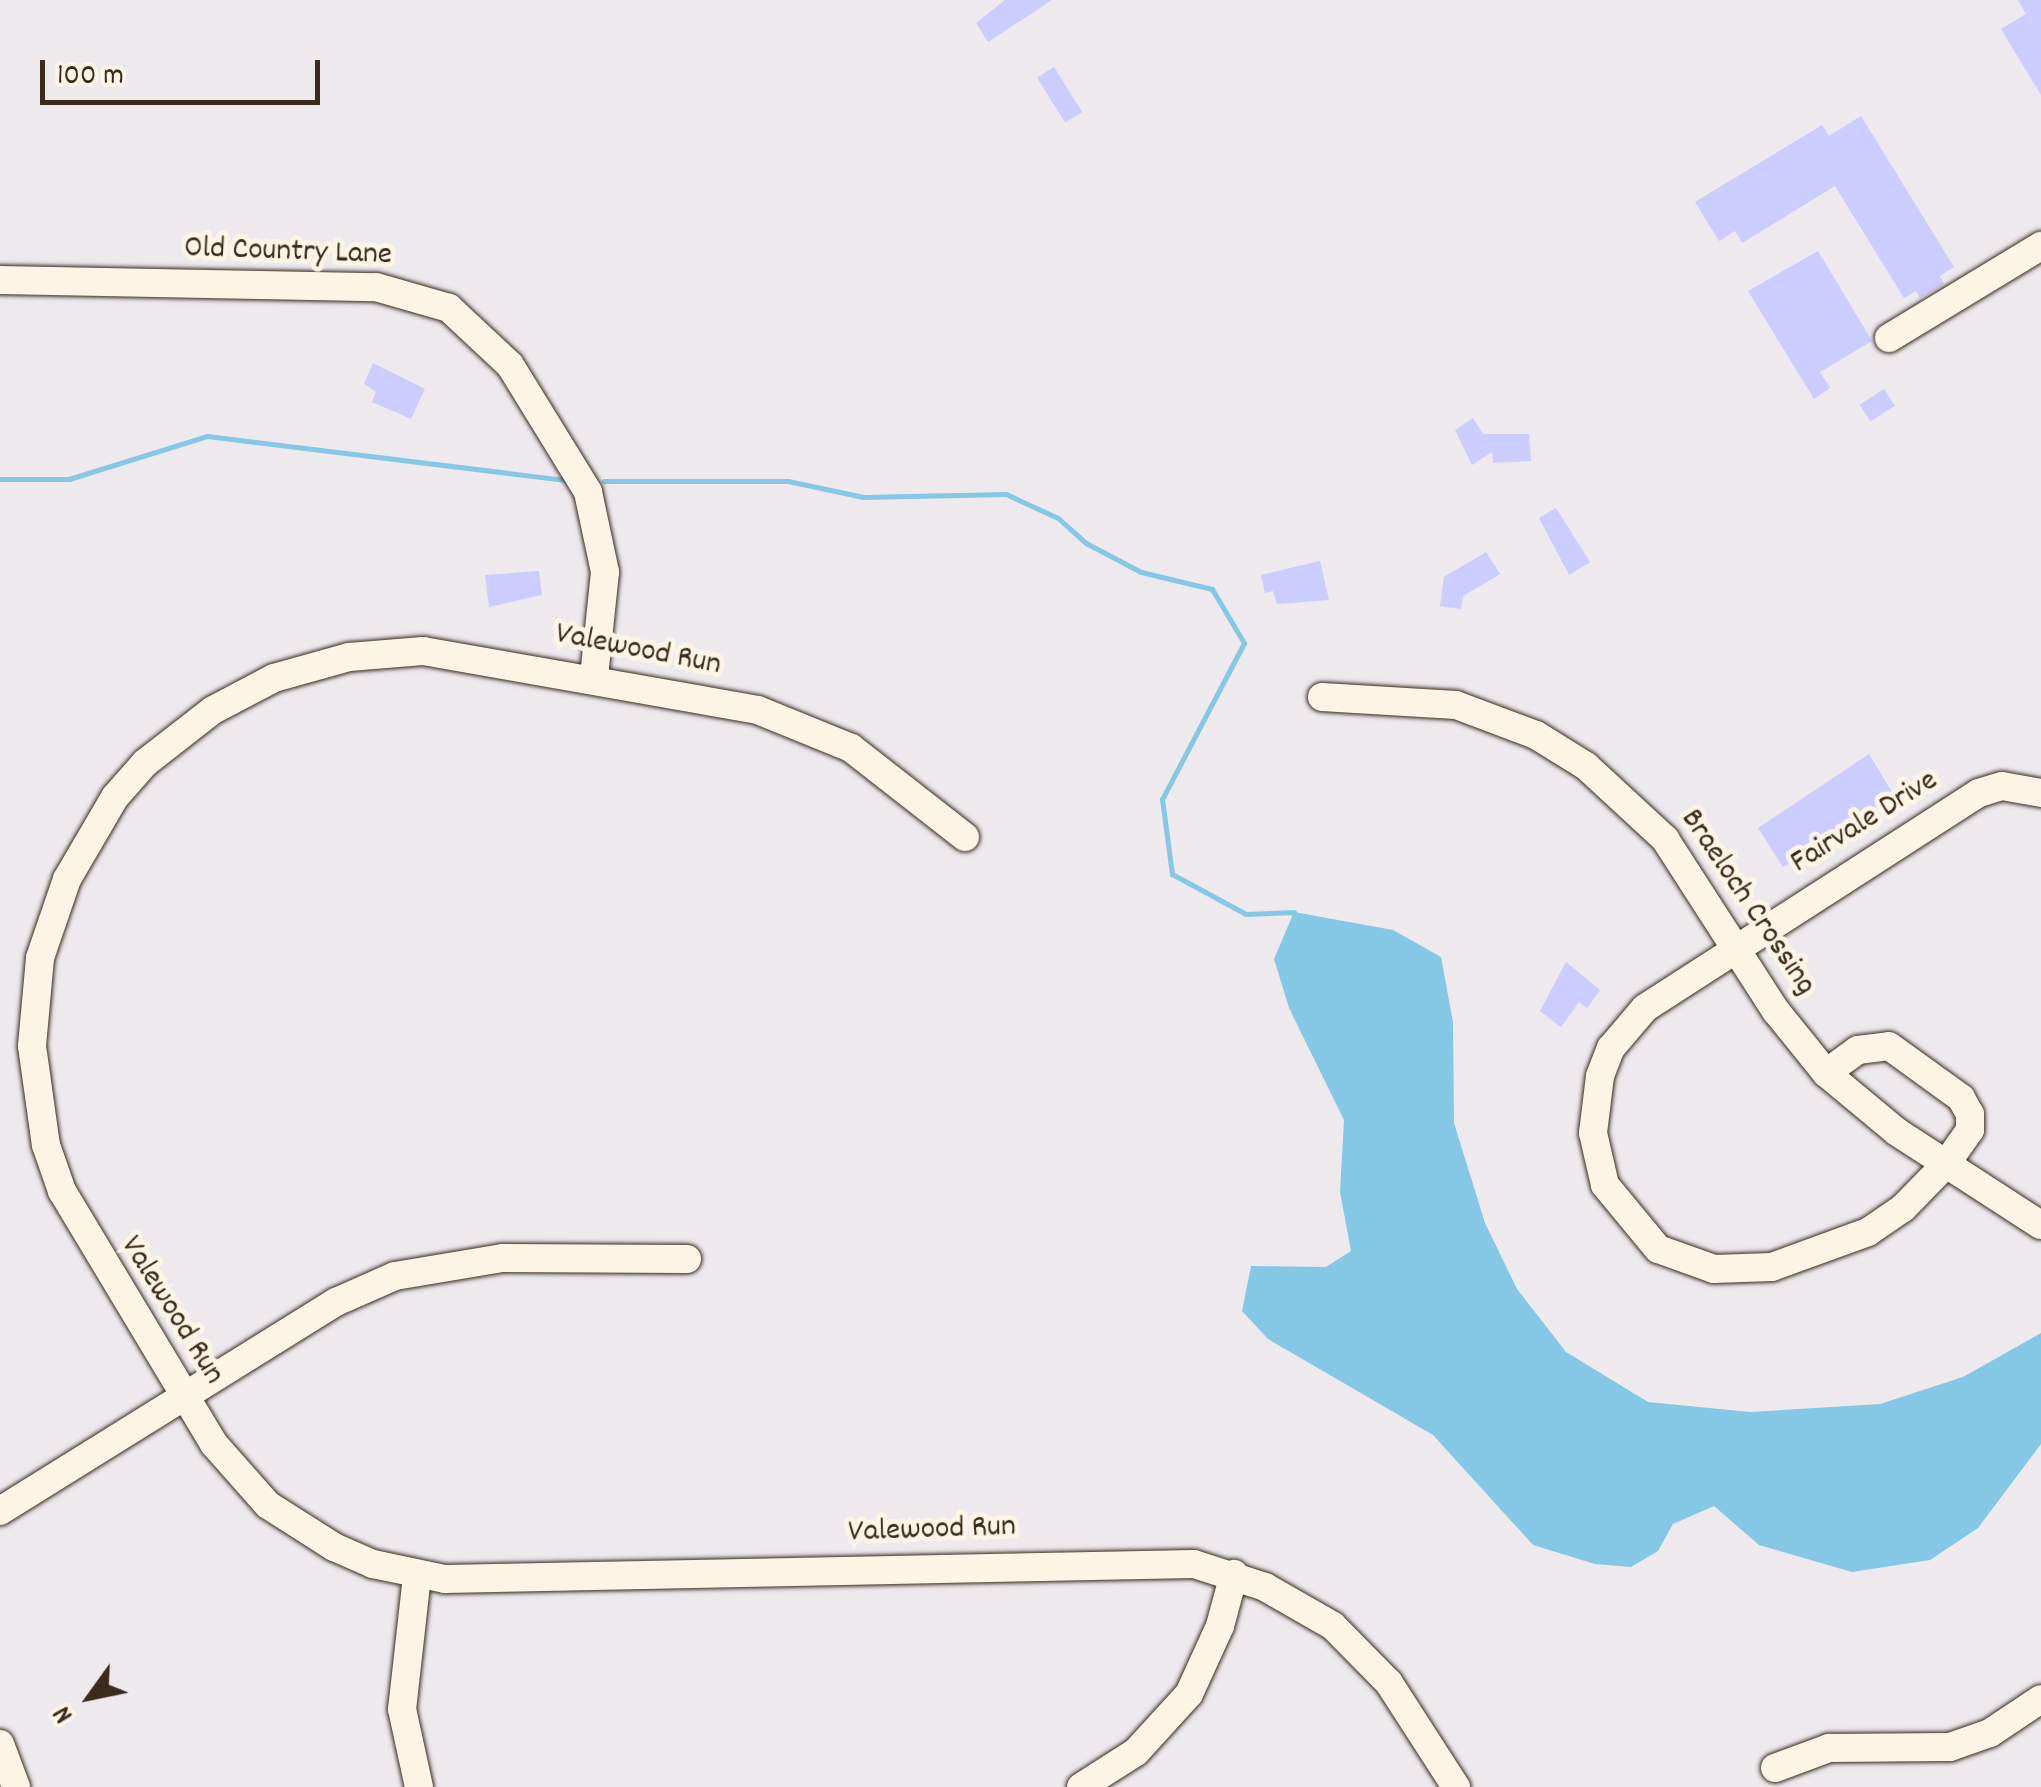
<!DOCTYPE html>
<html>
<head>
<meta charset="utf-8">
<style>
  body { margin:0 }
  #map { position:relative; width:2041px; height:1787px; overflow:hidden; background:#ede9ed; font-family:Dekko,sans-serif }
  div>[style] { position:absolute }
  .water>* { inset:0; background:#84c8e6 }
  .stream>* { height:5px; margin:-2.5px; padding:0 2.5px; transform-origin:2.5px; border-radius:2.5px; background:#84c8e6 }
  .building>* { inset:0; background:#cbccff; transform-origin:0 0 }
  .roads { filter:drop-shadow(0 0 2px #3b2a1e) drop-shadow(0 0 2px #3b2a1e) }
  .minor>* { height:28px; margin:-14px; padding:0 14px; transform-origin:14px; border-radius:14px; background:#fcf5e5 }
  span { translate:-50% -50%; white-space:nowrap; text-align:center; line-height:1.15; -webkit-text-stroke:10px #fcf5e5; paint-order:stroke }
  .street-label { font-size:32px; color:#3b2a1e }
  .north { position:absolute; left:40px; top:1647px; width:100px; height:100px; -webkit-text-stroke:8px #fcf5e5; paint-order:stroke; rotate:237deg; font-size:28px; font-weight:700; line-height:40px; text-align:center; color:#3b2a1e }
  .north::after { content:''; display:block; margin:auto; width:35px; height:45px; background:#3b2a1e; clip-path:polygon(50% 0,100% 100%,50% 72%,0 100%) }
  .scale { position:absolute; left:40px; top:60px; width:280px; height:45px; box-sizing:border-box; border:5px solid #3b2a1e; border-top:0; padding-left:12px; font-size:30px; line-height:35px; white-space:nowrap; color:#3b2a1e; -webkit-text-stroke:8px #fcf5e5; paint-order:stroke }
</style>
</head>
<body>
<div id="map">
  <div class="water">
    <div style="clip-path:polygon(1294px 912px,1393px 930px,1441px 957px,1453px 1022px,1454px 1123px,1485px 1223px,1517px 1289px,1566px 1352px,1648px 1402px,1750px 1412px,1880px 1404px,1963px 1377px,2041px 1333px,2041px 1444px,1978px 1528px,1930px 1560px,1852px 1572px,1759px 1545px,1714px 1506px,1673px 1524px,1658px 1551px,1631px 1567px,1595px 1564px,1533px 1545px,1433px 1435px,1268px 1339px,1242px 1311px,1251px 1266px,1326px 1267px,1351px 1251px,1340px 1192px,1344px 1120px,1289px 1008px,1274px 959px)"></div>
  </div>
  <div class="stream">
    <div style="left:0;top:479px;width:69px"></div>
    <div style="left:69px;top:479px;width:145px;rotate:-17.3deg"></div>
    <div style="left:207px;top:436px;width:360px;rotate:7deg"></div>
    <div style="left:604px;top:481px;width:184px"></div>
    <div style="left:788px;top:481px;width:77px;rotate:12deg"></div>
    <div style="left:863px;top:497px;width:143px;rotate:-1.2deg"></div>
    <div style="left:1006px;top:494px;width:57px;rotate:24.8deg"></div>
    <div style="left:1058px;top:518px;width:38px;rotate:42deg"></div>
    <div style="left:1086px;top:543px;width:62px;rotate:27.8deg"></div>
    <div style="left:1141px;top:572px;width:73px;rotate:13.5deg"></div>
    <div style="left:1212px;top:589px;width:63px;rotate:59.3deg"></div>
    <div style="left:1244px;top:643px;width:176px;rotate:117.7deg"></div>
    <div style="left:1162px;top:799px;width:76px;rotate:82.4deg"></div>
    <div style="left:1172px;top:874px;width:84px;rotate:28.4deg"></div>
    <div style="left:1246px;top:914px;width:48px;rotate:-2.4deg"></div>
  </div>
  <div class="building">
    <div style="clip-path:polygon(1005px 0,1052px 0,988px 42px,976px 23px)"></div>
    <div style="clip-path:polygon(2018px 0,2041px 0,2041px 95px,2001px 29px,2026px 14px)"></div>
    <div style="left:1054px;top:67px;width:53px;height:20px;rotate:58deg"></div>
    <div style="clip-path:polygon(1861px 116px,1954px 267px,1940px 276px,1944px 284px,1920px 298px,1916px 291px,1904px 298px,1835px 186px,1742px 243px,1735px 231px,1719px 241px,1695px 202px,1822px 125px,1829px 136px)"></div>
    <div style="clip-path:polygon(1818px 251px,1872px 341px,1820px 372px,1830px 388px,1814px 399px,1748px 291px)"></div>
    <div style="clip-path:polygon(373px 363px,425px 389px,411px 419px,372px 402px,376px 392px,364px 384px)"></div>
    <div style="left:1884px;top:389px;width:20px;height:29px;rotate:57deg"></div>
    <div style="clip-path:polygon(1473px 418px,1483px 434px,1529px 434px,1531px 461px,1493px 463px,1492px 452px,1472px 465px,1455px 430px)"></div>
    <div style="clip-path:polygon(1556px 508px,1590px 562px,1569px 575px,1539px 518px)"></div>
    <div style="clip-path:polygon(1486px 552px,1500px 574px,1463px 596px,1461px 609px,1440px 606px,1444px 577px)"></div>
    <div style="clip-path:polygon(1320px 561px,1329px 600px,1277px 604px,1273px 591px,1265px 593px,1261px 575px)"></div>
    <div style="clip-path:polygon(539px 571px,542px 595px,489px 607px,485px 575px)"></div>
    <div style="clip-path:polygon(1869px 754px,1894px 795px,1869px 812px,1874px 820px,1783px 867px,1758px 828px)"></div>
    <div style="clip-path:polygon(1566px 962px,1600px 990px,1587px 1008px,1579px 1002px,1561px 1027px,1540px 1011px)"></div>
  </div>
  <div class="roads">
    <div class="minor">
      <div style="left:0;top:280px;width:376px;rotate:1.1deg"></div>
      <div style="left:376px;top:287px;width:76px;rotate:16deg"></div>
      <div style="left:449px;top:308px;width:83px;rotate:43.1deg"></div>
      <div style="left:510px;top:365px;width:149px;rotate:58.4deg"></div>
      <div style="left:588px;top:492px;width:82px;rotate:78deg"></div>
      <div style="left:605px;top:572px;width:106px;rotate:96deg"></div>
      <div style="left:1889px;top:338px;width:178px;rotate:-31.2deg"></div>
      <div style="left:1322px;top:697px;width:134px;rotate:3.4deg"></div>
      <div style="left:1456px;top:705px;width:85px;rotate:20.6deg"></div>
      <div style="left:1536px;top:735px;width:59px;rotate:31.8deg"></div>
      <div style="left:1586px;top:766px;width:108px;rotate:42.7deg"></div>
      <div style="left:1665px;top:839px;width:205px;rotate:57.2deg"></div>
      <div style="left:1776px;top:1011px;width:80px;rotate:51.1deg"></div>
      <div style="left:1826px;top:1073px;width:92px;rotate:39.7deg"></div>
      <div style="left:1897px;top:1132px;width:171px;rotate:32.9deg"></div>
      <div style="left:965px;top:837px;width:145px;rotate:-142deg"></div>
      <div style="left:851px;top:748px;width:100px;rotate:-157.8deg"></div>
      <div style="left:758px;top:710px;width:340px;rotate:-170deg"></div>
      <div style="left:423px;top:651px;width:74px;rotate:175.4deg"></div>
      <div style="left:349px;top:657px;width:78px;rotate:164.4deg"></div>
      <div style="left:274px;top:678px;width:69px;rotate:152.3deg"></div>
      <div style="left:213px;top:710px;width:86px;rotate:142.1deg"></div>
      <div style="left:145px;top:763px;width:45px;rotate:131.4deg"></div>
      <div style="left:115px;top:797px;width:95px;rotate:120.3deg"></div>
      <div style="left:67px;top:879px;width:83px;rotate:108.9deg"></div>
      <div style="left:40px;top:958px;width:88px;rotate:95.2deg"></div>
      <div style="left:32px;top:1046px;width:100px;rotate:82deg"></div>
      <div style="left:46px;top:1145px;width:49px;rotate:70.8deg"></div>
      <div style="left:62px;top:1191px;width:295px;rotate:59deg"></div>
      <div style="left:214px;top:1444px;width:81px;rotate:48.5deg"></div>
      <div style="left:268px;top:1505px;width:78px;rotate:32.5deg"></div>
      <div style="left:334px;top:1547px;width:43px;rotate:23.6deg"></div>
      <div style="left:373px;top:1564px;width:74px;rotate:11.8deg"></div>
      <div style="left:445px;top:1579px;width:749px;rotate:-1.15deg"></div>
      <div style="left:1194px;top:1564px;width:75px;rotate:17.9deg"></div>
      <div style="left:1265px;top:1587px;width:78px;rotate:29.8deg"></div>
      <div style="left:1333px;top:1626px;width:80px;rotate:45.5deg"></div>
      <div style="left:1389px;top:1683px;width:124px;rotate:57.2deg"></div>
      <div style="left:1826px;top:1073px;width:39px;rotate:-36deg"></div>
      <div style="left:1858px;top:1050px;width:31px;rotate:-7deg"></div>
      <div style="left:1889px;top:1046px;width:89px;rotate:35.8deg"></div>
      <div style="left:1961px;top:1098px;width:18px;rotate:61deg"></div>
      <div style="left:1970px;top:1114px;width:16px;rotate:90deg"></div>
      <div style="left:1970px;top:1130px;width:42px;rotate:125.2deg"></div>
      <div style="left:1946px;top:1164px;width:62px;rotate:134.3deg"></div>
      <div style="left:1903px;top:1208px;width:42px;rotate:145.6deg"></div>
      <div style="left:1868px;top:1232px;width:102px;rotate:160deg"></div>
      <div style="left:1772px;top:1267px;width:58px;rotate:178deg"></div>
      <div style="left:1714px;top:1269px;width:59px;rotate:-160.3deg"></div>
      <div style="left:1658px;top:1249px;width:83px;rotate:-129.6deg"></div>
      <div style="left:1605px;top:1185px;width:53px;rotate:-103deg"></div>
      <div style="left:1593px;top:1133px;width:57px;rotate:-83deg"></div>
      <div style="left:1600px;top:1076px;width:30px;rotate:-69deg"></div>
      <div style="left:1611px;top:1048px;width:52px;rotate:-49.6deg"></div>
      <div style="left:1645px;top:1008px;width:397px;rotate:-32.8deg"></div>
      <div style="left:1979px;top:793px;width:24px;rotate:-17deg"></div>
      <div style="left:2002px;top:786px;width:40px;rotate:10deg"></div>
      <div style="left:0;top:1511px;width:396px;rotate:-31.9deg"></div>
      <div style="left:336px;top:1302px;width:64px;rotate:-23.8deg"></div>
      <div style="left:395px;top:1276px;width:109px;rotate:-9.5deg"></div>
      <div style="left:503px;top:1258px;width:184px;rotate:0.3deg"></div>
      <div style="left:417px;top:1576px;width:134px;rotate:96.4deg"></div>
      <div style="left:402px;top:1709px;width:80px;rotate:77.7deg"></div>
      <div style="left:0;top:1744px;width:46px;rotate:69.6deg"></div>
      <div style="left:1775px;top:1768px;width:58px;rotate:-20.3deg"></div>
      <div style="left:1829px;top:1748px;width:121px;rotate:-0.5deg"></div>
      <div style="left:1950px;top:1747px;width:42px;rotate:-19.3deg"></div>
      <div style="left:1990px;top:1733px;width:61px;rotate:-33.7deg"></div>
      <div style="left:1081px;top:1787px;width:65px;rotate:-32.5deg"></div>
      <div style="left:1136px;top:1752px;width:79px;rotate:-47.6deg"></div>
      <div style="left:1189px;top:1694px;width:75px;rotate:-65.5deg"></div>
      <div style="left:1220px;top:1626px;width:54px;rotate:-74.9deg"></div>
    </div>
  </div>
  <div class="street-label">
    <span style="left:288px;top:253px;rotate:2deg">Old Country Lane</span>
    <span style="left:638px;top:651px;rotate:11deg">Valewood Run</span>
    <span style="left:1865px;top:823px;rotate:-32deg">Fairvale Drive</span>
    <span style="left:1747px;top:903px;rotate:56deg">Braeloch Crossing</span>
    <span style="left:171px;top:1311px;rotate:58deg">Valewood Run</span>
    <span style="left:932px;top:1531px;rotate:-2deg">Valewood Run</span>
  </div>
  <div class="north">N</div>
  <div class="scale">100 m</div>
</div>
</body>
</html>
